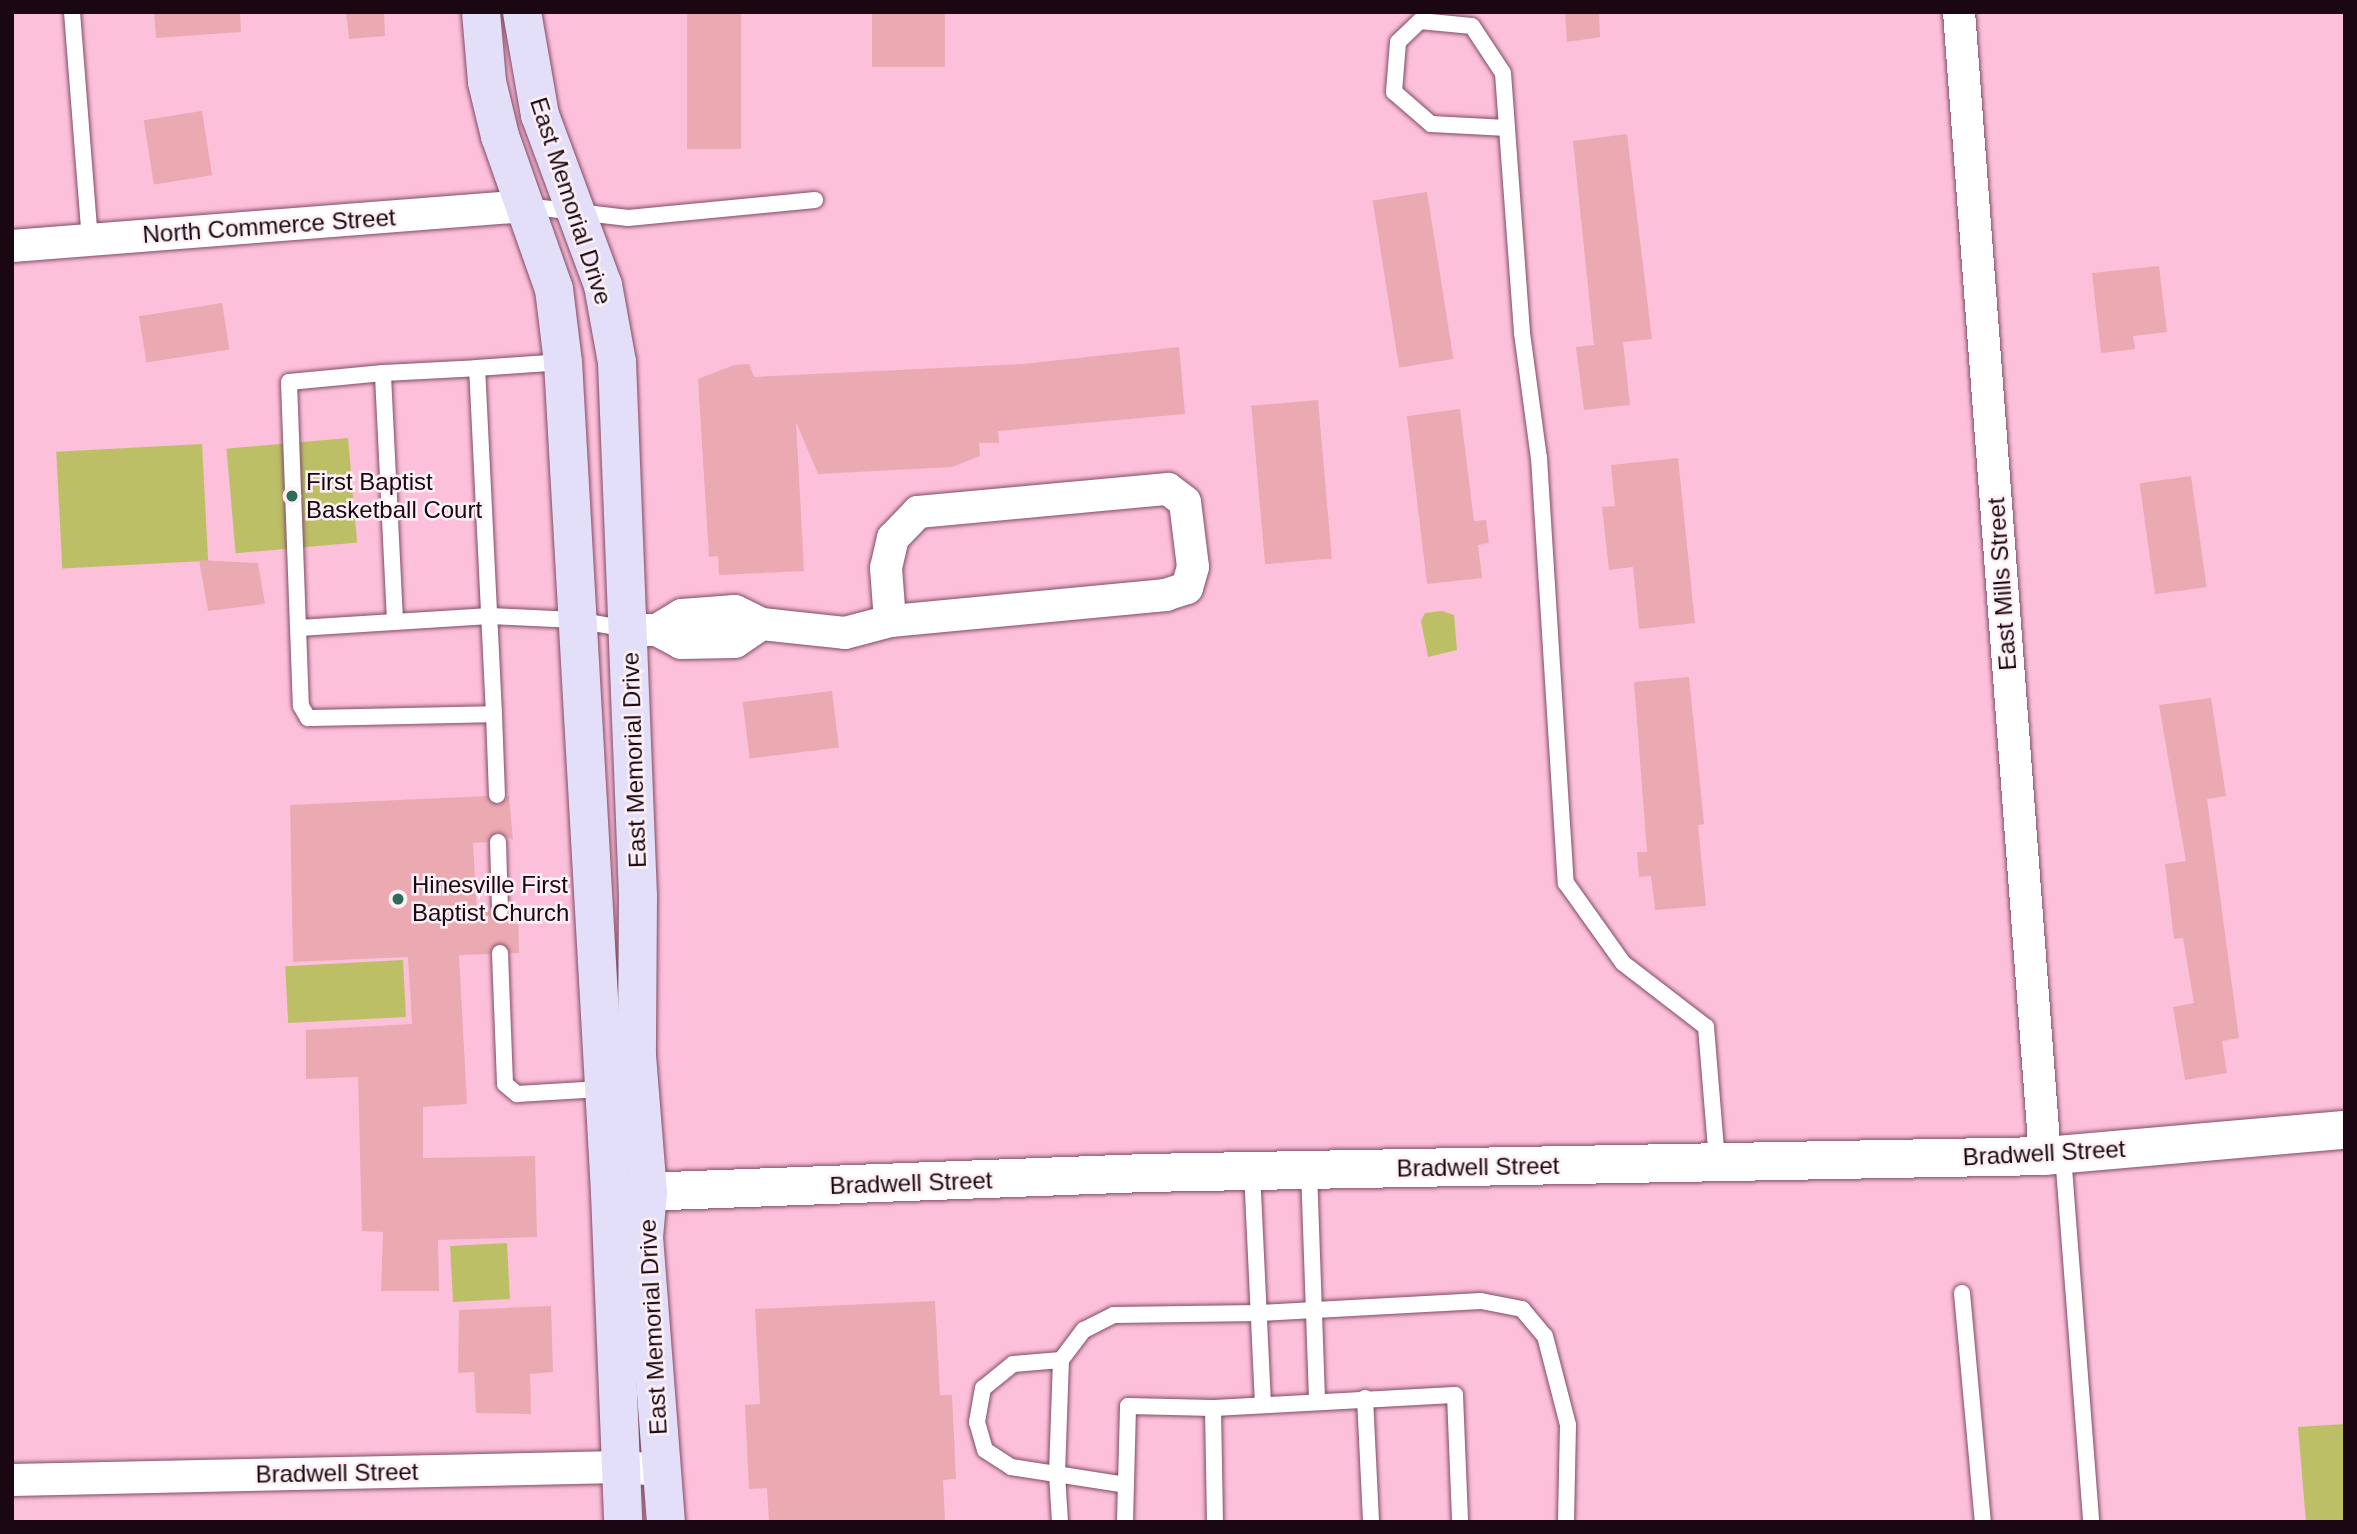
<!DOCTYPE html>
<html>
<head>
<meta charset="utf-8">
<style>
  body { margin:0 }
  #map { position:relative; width:2357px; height:1534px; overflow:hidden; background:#fdc0db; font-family:Arial,sans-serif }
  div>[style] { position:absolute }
  .green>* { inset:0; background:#bcbf66; transform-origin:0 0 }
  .building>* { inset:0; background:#eba9b1; transform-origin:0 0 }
  .roads { filter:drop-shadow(0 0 2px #814c65) drop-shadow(0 0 2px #814c65) }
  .service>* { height:16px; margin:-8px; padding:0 8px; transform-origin:8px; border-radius:8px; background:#fff }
  .minor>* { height:32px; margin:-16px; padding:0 16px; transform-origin:16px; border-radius:16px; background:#fff }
  .tertiary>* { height:38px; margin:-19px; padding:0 19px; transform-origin:19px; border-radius:19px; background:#fff }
  .secondary>* { height:38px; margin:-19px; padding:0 19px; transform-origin:19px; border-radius:19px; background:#e3dff8 }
  .dots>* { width:19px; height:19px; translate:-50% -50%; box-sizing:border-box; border:4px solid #fef1f6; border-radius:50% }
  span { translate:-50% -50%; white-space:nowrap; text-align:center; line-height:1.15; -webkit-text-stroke:5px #fef1f6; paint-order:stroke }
  .street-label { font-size:24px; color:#1b0711 }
  .poi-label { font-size:24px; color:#1b0711 }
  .left { translate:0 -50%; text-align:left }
  .frame { position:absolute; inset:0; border:14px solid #1b0711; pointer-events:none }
</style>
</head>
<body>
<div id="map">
  <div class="green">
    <div style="left:348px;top:438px;width:105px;height:122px;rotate:85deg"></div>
    <div style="left:202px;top:444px;width:117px;height:146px;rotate:87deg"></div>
    <div style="clip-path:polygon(1442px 611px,1454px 615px,1457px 650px,1428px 657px,1421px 621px,1425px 613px)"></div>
    <div style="left:403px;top:960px;width:57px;height:118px;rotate:87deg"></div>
    <div style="left:507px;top:1243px;width:56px;height:57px;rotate:87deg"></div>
    <div style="clip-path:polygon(2345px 1424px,2345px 1522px,2306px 1522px,2298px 1427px)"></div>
  </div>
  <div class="building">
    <div style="clip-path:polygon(154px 12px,240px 12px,241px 32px,156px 38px)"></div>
    <div style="clip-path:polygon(346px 12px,384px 12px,385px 36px,349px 39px)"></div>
    <div style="left:687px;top:12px;width:54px;height:137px"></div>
    <div style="left:872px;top:12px;width:73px;height:55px"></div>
    <div style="clip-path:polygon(1565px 12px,1599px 12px,1600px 37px,1567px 42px)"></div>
    <div style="left:202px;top:111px;width:65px;height:59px;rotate:81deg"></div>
    <div style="clip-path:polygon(1627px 134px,1652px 339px,1623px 342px,1630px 405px,1584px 410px,1576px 347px,1594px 345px,1573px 141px)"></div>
    <div style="left:1427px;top:192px;width:169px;height:55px;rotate:81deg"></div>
    <div style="clip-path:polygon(2159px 266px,2167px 332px,2133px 336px,2135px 349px,2101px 353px,2092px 273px)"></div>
    <div style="left:222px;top:303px;width:47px;height:84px;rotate:81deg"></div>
    <div style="clip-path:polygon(1179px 347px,1185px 414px,998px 431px,999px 443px,979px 443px,980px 456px,952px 467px,818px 474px,796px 422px,804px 571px,719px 575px,718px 556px,709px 557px,698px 379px,734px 365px,749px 364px,754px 377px,1023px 364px)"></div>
    <div style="left:1318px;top:400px;width:159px;height:67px;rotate:85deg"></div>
    <div style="clip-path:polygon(1460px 409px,1474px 521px,1486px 520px,1489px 543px,1478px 545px,1482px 578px,1427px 584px,1407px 416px)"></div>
    <div style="clip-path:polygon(1678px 458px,1695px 623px,1639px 629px,1633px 567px,1609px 570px,1602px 507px,1615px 506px,1611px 465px)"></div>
    <div style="left:2191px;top:476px;width:112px;height:52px;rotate:82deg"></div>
    <div style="clip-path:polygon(199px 560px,258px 563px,265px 604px,208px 611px)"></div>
    <div style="clip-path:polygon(1689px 677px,1704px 824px,1698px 825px,1706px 906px,1655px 910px,1651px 876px,1639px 877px,1637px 852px,1647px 852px,1634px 682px)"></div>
    <div style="left:832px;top:691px;width:57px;height:90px;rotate:83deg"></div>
    <div style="clip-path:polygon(2211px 698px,2226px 796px,2207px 799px,2239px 1038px,2222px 1041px,2227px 1073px,2185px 1080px,2173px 1007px,2194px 1003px,2183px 938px,2174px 939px,2165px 864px,2186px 861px,2159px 705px)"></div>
    <div style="clip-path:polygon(509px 795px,513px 840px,497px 832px,488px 842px,473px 843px,477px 912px,490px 911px,501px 920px,510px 909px,518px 909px,519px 953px,511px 953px,499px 943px,490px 954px,459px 955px,467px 1104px,423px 1107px,423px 1158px,535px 1156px,537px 1237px,438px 1240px,439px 1291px,381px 1291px,383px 1232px,362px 1231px,358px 1077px,306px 1079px,306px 1030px,412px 1024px,408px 957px,293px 962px,290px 805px,487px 796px,498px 805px)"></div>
    <div style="clip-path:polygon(935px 1301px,940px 1395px,952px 1395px,956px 1479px,943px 1480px,945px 1522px,769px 1522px,767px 1488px,749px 1489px,745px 1405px,760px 1404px,755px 1309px)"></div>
    <div style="clip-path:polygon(551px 1306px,553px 1372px,530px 1374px,531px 1414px,476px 1413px,474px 1372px,458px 1373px,459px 1310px)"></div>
  </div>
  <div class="roads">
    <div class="service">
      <div style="left:72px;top:12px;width:228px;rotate:85.5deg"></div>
      <div style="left:1507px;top:128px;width:76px;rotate:-177deg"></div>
      <div style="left:1431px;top:124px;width:49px;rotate:-139.1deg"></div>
      <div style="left:1394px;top:92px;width:50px;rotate:-85.4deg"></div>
      <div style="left:1398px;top:42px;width:30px;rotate:-44deg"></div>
      <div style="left:1420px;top:21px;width:52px;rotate:5.5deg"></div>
      <div style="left:1472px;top:26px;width:56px;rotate:56.6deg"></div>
      <div style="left:1503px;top:73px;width:55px;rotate:85.8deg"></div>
      <div style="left:1507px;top:128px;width:206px;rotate:85.8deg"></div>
      <div style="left:1522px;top:333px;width:126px;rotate:82.3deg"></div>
      <div style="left:1539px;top:458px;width:426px;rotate:86.4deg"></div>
      <div style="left:1566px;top:883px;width:98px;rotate:54.5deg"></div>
      <div style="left:1623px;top:963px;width:105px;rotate:37.6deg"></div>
      <div style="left:1706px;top:1027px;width:135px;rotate:85.3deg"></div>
      <div style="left:525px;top:206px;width:104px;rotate:6.6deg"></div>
      <div style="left:628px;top:218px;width:188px;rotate:-5.5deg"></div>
      <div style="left:383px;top:373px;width:94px;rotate:174.5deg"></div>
      <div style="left:289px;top:382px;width:324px;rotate:87.9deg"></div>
      <div style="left:301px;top:706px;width:14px;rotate:60deg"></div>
      <div style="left:308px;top:718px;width:186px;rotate:-1.2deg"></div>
      <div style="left:494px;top:714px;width:346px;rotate:-92.8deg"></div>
      <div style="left:477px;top:368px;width:86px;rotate:-4deg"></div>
      <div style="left:395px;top:621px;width:248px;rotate:-92.8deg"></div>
      <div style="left:383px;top:373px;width:94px;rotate:-3deg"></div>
      <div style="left:299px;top:628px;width:191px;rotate:-3.6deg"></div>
      <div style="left:490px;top:616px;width:86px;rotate:2.7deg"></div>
      <div style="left:576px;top:620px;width:53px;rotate:9.8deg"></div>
      <div style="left:494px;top:714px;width:81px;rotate:87.9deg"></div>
      <div style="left:498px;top:842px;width:68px;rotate:88.3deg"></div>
      <div style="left:500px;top:953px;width:131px;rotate:87.8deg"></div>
      <div style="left:505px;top:1084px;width:16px;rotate:40deg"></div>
      <div style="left:517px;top:1094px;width:84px;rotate:-3.4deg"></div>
      <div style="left:2063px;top:1155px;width:368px;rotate:85.6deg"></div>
      <div style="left:1309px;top:1170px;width:230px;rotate:88deg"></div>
      <div style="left:1252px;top:1171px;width:232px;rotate:87.3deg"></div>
      <div style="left:1962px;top:1293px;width:230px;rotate:84.8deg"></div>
      <div style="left:1061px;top:1360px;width:48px;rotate:175.2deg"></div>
      <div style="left:1013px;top:1364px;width:38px;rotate:141deg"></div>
      <div style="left:983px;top:1388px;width:35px;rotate:100deg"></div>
      <div style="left:977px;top:1422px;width:29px;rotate:74deg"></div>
      <div style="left:985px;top:1450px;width:31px;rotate:33deg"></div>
      <div style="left:1011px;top:1467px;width:116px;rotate:8.9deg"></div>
      <div style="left:1365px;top:1398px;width:124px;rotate:87.2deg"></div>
      <div style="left:1213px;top:1408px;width:114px;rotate:89deg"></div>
      <div style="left:1060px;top:1522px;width:48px;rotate:-93.6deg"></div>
      <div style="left:1057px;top:1474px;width:114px;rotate:-88deg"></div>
      <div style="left:1061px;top:1360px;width:38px;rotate:-53deg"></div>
      <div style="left:1084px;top:1330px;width:33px;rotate:-27deg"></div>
      <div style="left:1113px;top:1315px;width:147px;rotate:-0.8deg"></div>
      <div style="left:1260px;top:1313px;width:221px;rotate:-3.1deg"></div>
      <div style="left:1481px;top:1301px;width:42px;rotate:11deg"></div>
      <div style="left:1522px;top:1309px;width:35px;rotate:50deg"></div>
      <div style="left:1545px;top:1336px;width:92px;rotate:75.5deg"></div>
      <div style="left:1568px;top:1425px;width:97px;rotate:91.2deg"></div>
      <div style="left:1125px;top:1522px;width:116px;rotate:-88.5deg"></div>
      <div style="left:1128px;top:1406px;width:85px;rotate:1.3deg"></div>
      <div style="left:1213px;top:1408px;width:242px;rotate:-3.1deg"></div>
      <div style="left:1455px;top:1395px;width:127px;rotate:87.7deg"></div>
    </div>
    <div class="minor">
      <div style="left:1959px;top:12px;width:1147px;rotate:85.7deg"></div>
      <div style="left:12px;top:246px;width:515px;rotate:-4.46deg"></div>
      <div style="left:640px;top:630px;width:17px"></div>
      <div style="left:657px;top:630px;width:27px;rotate:28deg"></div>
      <div style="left:681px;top:643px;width:54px;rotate:-1.1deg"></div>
      <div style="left:735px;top:642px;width:32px;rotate:-34deg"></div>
      <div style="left:657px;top:630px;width:29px;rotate:-31deg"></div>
      <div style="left:682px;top:615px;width:53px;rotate:-4.3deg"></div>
      <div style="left:735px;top:611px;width:30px;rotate:26deg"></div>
      <div style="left:762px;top:624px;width:83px;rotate:6.2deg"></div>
      <div style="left:845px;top:633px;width:47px;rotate:-14.9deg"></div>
      <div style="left:890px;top:621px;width:53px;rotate:-94.3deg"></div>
      <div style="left:886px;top:568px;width:31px;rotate:-77deg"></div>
      <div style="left:893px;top:538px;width:36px;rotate:-46deg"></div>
      <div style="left:918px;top:512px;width:251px;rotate:-5.3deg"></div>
      <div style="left:1168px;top:489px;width:21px;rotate:37deg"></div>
      <div style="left:1185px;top:502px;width:65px;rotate:83deg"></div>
      <div style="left:1193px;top:567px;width:22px;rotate:106deg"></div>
      <div style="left:1187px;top:588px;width:22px;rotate:162deg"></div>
      <div style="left:1166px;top:595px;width:277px;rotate:174.6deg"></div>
      <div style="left:12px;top:1480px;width:608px;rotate:-1.22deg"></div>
      <div style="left:620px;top:1467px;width:42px;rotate:4.1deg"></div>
    </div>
    <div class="tertiary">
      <div style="left:615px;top:1193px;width:530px;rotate:-2.16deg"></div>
      <div style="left:1145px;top:1173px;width:900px;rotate:-1.08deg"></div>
      <div style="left:2045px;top:1156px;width:301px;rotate:-5deg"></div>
    </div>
    <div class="secondary">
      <div style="left:481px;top:12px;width:70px;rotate:85.1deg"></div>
      <div style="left:487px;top:82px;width:56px;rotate:76.5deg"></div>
      <div style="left:500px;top:136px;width:162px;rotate:70.6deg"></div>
      <div style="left:554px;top:289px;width:74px;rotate:83deg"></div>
      <div style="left:563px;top:362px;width:832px;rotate:86.76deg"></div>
      <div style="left:610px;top:1193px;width:329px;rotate:87.7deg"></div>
      <div style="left:522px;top:12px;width:105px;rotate:80.1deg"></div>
      <div style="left:540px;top:115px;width:181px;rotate:69.7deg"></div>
      <div style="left:603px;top:285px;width:78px;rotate:79.7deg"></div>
      <div style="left:617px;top:362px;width:534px;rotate:87.75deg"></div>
      <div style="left:638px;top:896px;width:160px;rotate:90.4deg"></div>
      <div style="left:637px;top:1056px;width:137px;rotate:85.4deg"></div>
      <div style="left:648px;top:1193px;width:44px;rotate:95.2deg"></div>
      <div style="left:644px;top:1237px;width:286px;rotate:85.6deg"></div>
    </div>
  </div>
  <div class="dots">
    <div style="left:292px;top:496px;background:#2d6c59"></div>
    <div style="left:398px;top:899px;background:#2d6c59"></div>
  </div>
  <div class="street-label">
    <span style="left:571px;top:201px;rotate:72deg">East Memorial Drive</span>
    <span style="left:269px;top:226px;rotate:-4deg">North Commerce Street</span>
    <span style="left:2002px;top:584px;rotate:-94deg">East Mills Street</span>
    <span style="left:634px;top:760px;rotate:-92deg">East Memorial Drive</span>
    <span style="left:2044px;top:1153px;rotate:-3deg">Bradwell Street</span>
    <span style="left:1478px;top:1167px;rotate:-1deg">Bradwell Street</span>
    <span style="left:911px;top:1183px;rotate:-2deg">Bradwell Street</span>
    <span style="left:653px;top:1327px;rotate:-93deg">East Memorial Drive</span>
    <span style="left:337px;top:1473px;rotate:-1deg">Bradwell Street</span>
  </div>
  <div class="poi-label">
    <span class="left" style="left:306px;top:496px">First Baptist<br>Basketball Court</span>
    <span class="left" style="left:412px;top:899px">Hinesville First<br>Baptist Church</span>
  </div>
  <div class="frame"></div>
</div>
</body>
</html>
